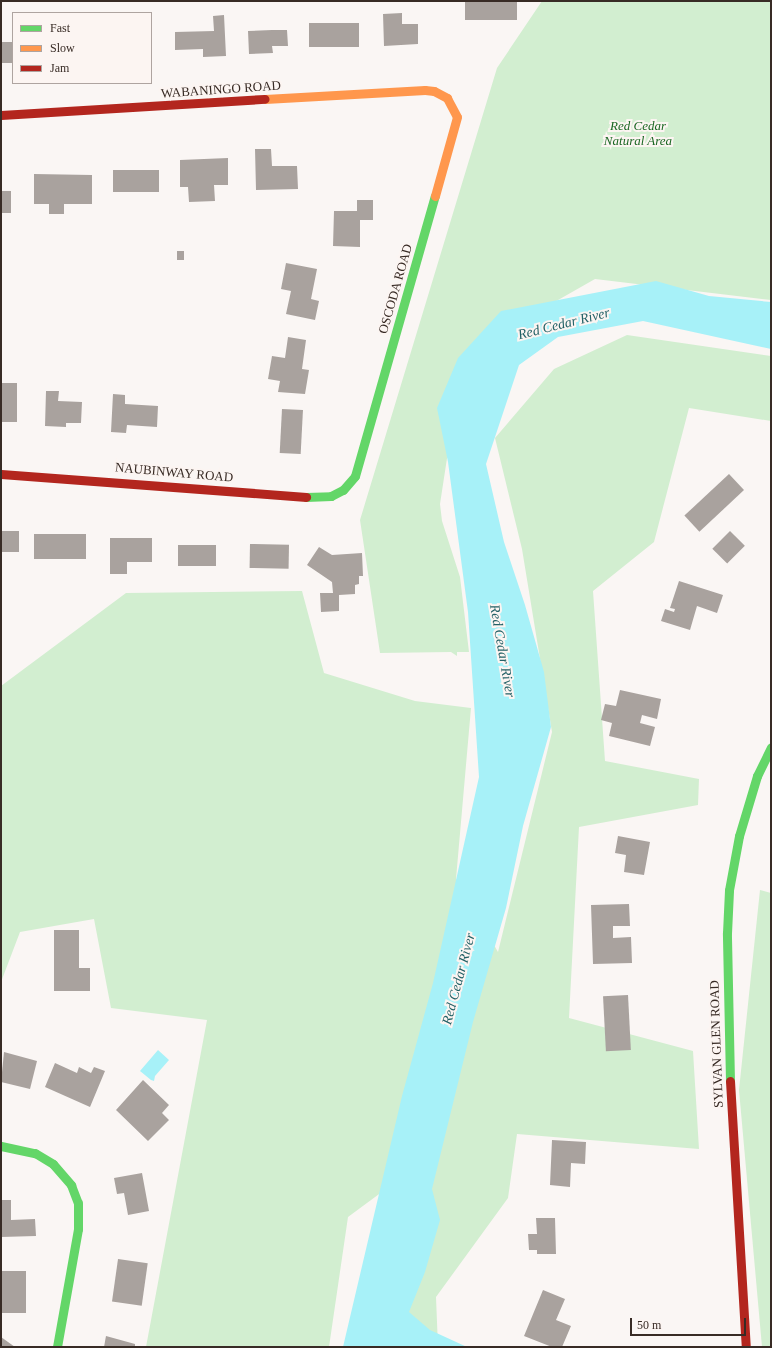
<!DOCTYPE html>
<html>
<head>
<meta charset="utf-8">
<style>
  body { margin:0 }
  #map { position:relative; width:772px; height:1348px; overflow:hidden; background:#faf6f4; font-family:Georgia,serif }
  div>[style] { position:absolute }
  .green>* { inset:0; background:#d2eed0 }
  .water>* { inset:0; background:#a7f1f8 }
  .building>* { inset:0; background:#a9a29e; transform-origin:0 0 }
  .fast>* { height:9px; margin:-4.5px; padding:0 4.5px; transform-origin:4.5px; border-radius:4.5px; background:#63d668 }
  .slow>* { height:9px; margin:-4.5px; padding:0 4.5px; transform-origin:4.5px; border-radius:4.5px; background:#ff974d }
  .jam>* { height:9px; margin:-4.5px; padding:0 4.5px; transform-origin:4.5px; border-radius:4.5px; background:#b3261e }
  span { translate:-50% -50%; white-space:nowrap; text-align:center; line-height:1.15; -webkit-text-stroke:4px #fcf5f2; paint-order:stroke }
  .street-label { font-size:13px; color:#382b25 }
  .park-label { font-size:13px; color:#1b6723; font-style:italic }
  .water-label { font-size:14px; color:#236166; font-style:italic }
  .frame { position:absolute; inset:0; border:2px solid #382b25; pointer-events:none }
  .legend { position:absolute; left:12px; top:12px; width:140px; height:72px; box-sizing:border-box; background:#fcf5f2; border:1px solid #aea4a0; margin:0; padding:5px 7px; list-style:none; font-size:12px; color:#382b25 }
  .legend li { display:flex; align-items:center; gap:8px; height:20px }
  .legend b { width:20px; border:1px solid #aea4a0 }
  .scale { position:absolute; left:630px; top:1318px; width:116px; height:18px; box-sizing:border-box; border:2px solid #382b25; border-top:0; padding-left:5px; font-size:12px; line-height:14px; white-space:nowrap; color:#382b25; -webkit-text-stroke:3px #fcf5f2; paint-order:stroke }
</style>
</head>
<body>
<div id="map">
  <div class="green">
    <div style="clip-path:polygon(542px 1px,771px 1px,771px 300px,595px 279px,463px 354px,440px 504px,442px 521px,460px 577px,469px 652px,457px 652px,457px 656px,451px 652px,380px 653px,360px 520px,497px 68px)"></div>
    <div style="clip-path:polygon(627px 335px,771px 356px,771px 421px,689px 408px,654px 542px,593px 591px,605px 761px,699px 779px,698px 805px,579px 827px,569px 1018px,693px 1051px,699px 1149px,517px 1134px,508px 1198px,436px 1297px,438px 1347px,396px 1347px,432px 1155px,348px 1217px,329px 1347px,146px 1347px,207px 1020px,111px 1008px,94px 919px,20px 932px,1px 982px,1px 686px,126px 593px,302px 591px,324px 673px,415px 701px,471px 708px,456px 879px,498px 952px,552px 732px,522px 549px,495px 438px,554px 369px)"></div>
    <div style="clip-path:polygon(760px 890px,771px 893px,771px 1347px,762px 1347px,739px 1090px)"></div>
  </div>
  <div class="water">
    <div style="clip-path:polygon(656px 281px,709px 296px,771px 302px,771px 349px,643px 321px,558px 337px,519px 365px,486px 464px,504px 542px,525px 605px,544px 672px,551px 727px,523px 826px,506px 908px,473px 1022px,432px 1189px,440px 1220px,425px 1272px,409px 1312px,430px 1330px,467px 1347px,343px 1347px,402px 1096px,433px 983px,479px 777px,468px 612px,448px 462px,437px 408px,458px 358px,501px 311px)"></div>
    <div style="clip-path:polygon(158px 1050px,169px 1060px,155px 1076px,154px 1081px,151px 1080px,140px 1071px)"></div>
  </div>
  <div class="building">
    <div style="left:465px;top:1px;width:52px;height:19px"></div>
    <div style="clip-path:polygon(402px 13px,402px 24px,418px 24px,418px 44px,384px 46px,383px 14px)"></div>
    <div style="clip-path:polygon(224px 15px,226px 56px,203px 57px,203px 49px,175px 50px,175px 32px,214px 31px,213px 16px)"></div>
    <div style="left:359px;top:23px;width:24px;height:50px;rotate:90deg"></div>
    <div style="clip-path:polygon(272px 30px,287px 30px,288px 46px,272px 46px,273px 53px,249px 54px,248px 31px)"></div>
    <div style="left:13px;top:42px;width:21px;height:12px;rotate:90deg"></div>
    <div style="clip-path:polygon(255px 149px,271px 149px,272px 166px,297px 166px,298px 189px,256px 190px)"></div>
    <div style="clip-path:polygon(228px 158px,228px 185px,214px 185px,215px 201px,189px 202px,188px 187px,180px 187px,180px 160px)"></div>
    <div style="left:159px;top:170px;width:22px;height:46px;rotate:90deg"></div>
    <div style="clip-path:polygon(34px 174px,92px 175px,92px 204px,64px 204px,64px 214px,49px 214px,49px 204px,34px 204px)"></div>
    <div style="left:1px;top:191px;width:10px;height:22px"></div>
    <div style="clip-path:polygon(357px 200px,373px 200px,373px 220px,360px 220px,360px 247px,333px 246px,334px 211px,357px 211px)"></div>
    <div style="left:177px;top:251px;width:7px;height:9px"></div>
    <div style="clip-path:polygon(286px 263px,317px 269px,311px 299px,319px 301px,315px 320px,286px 314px,291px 291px,281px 289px)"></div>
    <div style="clip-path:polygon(288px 337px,306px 340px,302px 369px,309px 370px,305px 394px,278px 392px,280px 381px,268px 379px,272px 356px,285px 358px)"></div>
    <div style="left:2px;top:383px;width:15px;height:39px"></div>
    <div style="clip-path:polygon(46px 391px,59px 391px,58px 401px,82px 402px,81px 423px,66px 423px,66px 427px,45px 426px)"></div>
    <div style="clip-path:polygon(113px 394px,125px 395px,125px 404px,158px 406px,157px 427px,127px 425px,126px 433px,111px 432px)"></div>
    <div style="left:282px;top:409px;width:21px;height:44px;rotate:3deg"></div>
    <div style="left:729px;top:474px;width:22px;height:61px;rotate:47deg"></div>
    <div style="left:1px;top:531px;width:18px;height:21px"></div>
    <div style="left:730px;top:531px;width:21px;height:25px;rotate:45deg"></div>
    <div style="left:34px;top:534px;width:52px;height:25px"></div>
    <div style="clip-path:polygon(110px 538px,152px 538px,152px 562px,127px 562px,127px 574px,110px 574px)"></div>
    <div style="left:250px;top:544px;width:39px;height:24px;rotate:1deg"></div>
    <div style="left:178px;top:545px;width:38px;height:21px"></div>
    <div style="clip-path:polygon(319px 547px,332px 555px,362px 553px,363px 576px,359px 576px,359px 584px,355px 585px,355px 594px,339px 595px,339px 611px,321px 612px,320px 593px,333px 593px,332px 582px,307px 565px)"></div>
    <div style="clip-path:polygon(679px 581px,723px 595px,717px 613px,697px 606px,690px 630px,661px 621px,665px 609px,674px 612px,675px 609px,670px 608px)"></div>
    <div style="clip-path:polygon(620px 690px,661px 699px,657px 719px,642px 715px,640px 723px,655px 727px,650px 746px,609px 736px,612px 723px,601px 720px,605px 704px,616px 706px)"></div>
    <div style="clip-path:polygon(618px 836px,650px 842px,644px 875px,624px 872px,626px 855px,615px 853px)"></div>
    <div style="clip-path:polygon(629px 904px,630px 926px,613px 926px,613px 938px,631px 937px,632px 963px,593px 964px,591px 905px)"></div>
    <div style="clip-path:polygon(54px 930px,79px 930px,79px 968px,90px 968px,90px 991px,54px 991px)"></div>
    <div style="left:628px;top:995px;width:55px;height:25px;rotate:87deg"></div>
    <div style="clip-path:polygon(4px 1052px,37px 1061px,30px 1089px,1px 1082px)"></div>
    <div style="clip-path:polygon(55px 1063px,77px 1073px,79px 1067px,91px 1073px,94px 1067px,105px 1071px,90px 1107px,45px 1087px)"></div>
    <div style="clip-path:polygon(143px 1080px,169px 1105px,162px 1113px,169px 1120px,148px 1141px,116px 1110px)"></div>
    <div style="clip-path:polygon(552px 1140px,586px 1142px,585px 1164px,571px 1163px,570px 1187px,550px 1185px)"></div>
    <div style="clip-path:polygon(142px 1173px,149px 1211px,128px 1215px,124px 1193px,117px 1194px,114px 1178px)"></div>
    <div style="clip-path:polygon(1px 1200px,11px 1200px,11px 1220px,35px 1219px,36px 1236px,1px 1237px)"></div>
    <div style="clip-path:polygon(536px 1218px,555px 1218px,556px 1254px,537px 1254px,537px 1250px,529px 1250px,528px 1234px,537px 1234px)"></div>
    <div style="left:118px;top:1259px;width:30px;height:43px;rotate:8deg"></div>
    <div style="left:1px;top:1271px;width:25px;height:42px"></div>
    <div style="clip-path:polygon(543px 1290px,565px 1299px,556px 1320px,571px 1326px,562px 1347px,552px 1347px,524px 1336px)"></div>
    <div style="clip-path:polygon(106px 1336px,135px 1344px,135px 1347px,104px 1347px)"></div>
    <div style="clip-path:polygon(1px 1337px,15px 1347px,1px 1347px)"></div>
  </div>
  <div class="fast">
    <div style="left:306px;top:497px;width:25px;rotate:-2deg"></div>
    <div style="left:331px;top:496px;width:13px;rotate:-27deg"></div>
    <div style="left:343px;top:490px;width:18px;rotate:-49deg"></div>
    <div style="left:355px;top:476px;width:291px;rotate:-74.1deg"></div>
    <div style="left:730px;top:1081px;width:148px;rotate:-91.2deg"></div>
    <div style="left:727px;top:933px;width:43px;rotate:-87.3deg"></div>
    <div style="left:729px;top:890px;width:55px;rotate:-79.5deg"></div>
    <div style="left:739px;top:836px;width:63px;rotate:-73.3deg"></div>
    <div style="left:757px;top:776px;width:32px;rotate:-64deg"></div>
    <div style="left:1px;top:1146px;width:35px;rotate:12deg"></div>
    <div style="left:35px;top:1153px;width:21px;rotate:31deg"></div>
    <div style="left:53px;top:1164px;width:28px;rotate:49deg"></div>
    <div style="left:71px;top:1185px;width:19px;rotate:69deg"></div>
    <div style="left:78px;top:1203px;width:26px;rotate:90deg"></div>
    <div style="left:78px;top:1229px;width:120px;rotate:100.1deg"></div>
  </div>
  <div class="slow">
    <div style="left:265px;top:99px;width:160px;rotate:-3.2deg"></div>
    <div style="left:425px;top:90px;width:9px;rotate:6deg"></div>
    <div style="left:434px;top:91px;width:15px;rotate:28deg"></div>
    <div style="left:447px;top:98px;width:21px;rotate:62deg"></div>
    <div style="left:457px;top:117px;width:82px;rotate:105.6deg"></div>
  </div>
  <div class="jam">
    <div style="left:1px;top:115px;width:264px;rotate:-3.5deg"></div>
    <div style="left:1px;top:474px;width:306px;rotate:4.3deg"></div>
    <div style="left:730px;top:1081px;width:266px;rotate:86.6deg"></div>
  </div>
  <div class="street-label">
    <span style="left:221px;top:90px;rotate:-4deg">WABANINGO ROAD</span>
    <span style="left:396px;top:289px;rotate:-74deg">OSCODA ROAD</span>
    <span style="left:174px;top:473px;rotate:5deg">NAUBINWAY ROAD</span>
    <span style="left:717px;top:1044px;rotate:-92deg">SYLVAN GLEN ROAD</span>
  </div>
  <div class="park-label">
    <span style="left:638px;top:134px">Red Cedar<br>Natural Area</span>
  </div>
  <div class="water-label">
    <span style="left:564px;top:324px;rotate:-14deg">Red Cedar River</span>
    <span style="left:502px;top:651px;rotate:80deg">Red Cedar River</span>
    <span style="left:459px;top:979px;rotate:-75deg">Red Cedar River</span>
  </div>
  <div class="frame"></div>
  <ul class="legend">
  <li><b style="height:5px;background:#63d668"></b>Fast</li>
  <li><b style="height:5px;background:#ff974d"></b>Slow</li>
  <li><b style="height:5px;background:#b3261e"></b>Jam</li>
  </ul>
  <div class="scale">50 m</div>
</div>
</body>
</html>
